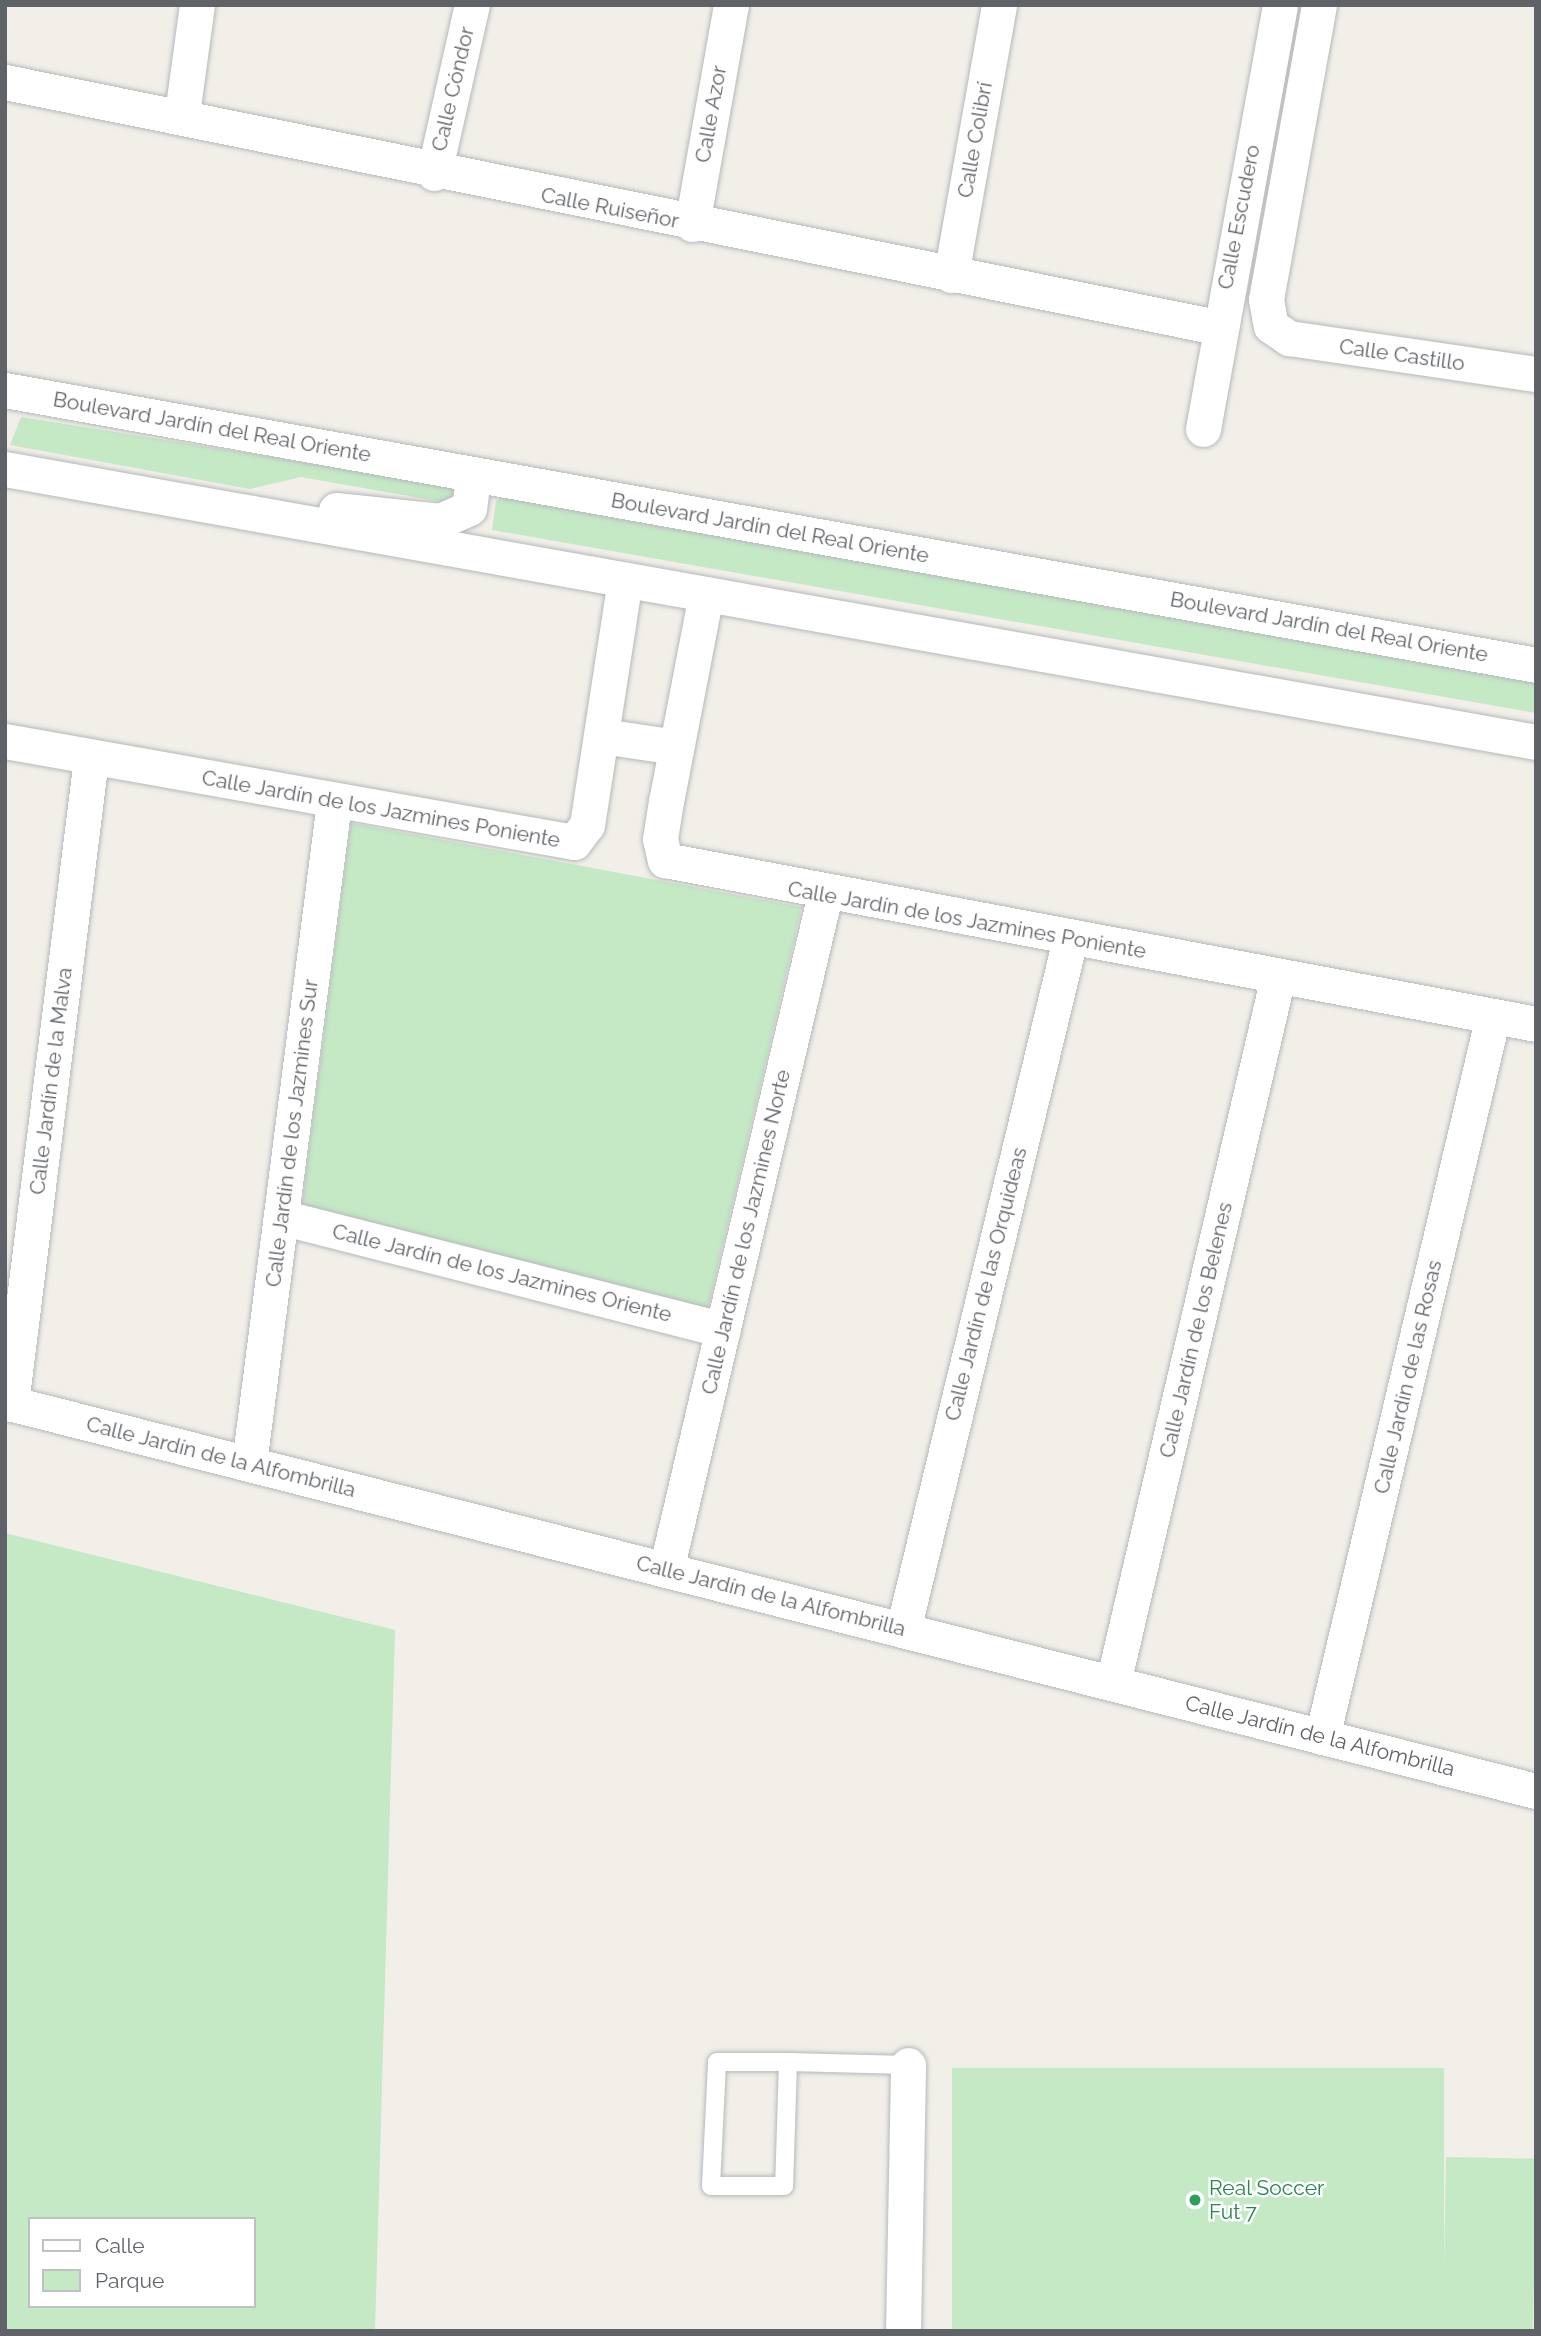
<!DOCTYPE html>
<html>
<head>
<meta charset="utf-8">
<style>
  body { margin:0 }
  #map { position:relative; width:1541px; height:2336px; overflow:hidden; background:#f1efe8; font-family:Raleway,sans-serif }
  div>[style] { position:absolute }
  .green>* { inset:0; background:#c5e8c5; transform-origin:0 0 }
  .roads { filter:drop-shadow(0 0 2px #b5b8bc) drop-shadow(0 0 2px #b5b8bc) }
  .service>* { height:18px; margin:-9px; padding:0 9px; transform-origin:9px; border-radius:9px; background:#fff }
  .minor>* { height:35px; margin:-17.5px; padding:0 17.5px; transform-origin:17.5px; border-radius:17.5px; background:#fff }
  .dots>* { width:19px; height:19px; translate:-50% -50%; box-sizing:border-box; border:4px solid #fff; border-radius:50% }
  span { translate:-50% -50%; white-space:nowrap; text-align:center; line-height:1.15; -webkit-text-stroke:5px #fff; paint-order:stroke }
  .street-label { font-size:21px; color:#5f6368 }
  .leisure-label { font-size:21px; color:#27864d }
  .left { translate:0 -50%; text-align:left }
  .frame { position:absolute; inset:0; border:7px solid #5f6368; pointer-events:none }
  .legend { position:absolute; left:28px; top:2217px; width:228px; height:91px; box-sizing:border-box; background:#fff; border:2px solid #bfc1c3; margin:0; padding:9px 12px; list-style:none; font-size:21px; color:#5f6368 }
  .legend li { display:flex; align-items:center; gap:14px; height:35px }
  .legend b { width:35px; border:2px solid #bfc1c3 }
</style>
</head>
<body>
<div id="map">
  <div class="green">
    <div style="clip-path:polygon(21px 417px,452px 486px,454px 504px,301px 477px,250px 489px,10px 445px)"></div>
    <div style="clip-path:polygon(510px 492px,1536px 682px,1536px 713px,492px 530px,496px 501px)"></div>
    <div style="clip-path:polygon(351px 823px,802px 907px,708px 1309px,302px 1205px)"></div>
    <div style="clip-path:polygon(evenodd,5px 1533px,395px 1630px,375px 2331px,5px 2331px,5px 1533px,30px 2219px,254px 2219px,254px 2306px,30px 2306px,30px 2219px)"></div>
    <div style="left:952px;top:2068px;width:492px;height:263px"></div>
    <div style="left:1446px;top:2157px;width:90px;height:174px;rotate:1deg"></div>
  </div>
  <div class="roads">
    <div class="service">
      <div style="left:788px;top:2062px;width:124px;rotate:91.8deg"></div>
      <div style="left:784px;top:2186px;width:73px;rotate:180deg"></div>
      <div style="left:711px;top:2186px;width:124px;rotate:-87.2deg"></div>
      <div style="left:717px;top:2062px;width:71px"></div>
      <div style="left:788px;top:2062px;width:120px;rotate:1.4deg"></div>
    </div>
    <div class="minor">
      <div style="left:1319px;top:5px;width:299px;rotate:100.2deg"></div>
      <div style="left:1266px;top:299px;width:27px;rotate:80deg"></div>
      <div style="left:1271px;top:326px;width:22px;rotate:34deg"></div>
      <div style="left:1289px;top:338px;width:250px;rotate:8.3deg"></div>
      <div style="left:5px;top:82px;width:1237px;rotate:11.43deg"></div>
      <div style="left:182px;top:114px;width:110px;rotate:-82.2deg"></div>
      <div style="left:434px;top:173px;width:172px;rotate:-77.3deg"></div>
      <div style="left:692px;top:224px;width:222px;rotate:-79.9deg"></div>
      <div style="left:951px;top:275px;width:274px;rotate:-79.9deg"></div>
      <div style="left:5px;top:390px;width:1556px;rotate:10.18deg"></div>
      <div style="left:1203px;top:429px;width:431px;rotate:-79.7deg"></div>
      <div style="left:5px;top:469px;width:1555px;rotate:10.11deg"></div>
      <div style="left:336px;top:510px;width:105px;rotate:6deg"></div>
      <div style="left:440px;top:521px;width:32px;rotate:-24deg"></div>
      <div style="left:469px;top:508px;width:34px;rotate:-82deg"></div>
      <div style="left:706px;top:594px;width:211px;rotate:100.9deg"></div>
      <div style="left:666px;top:801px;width:38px;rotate:99deg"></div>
      <div style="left:660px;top:839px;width:22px;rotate:77deg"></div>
      <div style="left:665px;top:860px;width:886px;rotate:10.66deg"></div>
      <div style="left:602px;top:736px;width:75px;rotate:8.5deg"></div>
      <div style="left:5px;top:741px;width:578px;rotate:10.07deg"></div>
      <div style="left:574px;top:842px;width:21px;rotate:-53deg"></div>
      <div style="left:587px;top:825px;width:248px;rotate:-81.2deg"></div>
      <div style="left:281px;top:1217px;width:456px;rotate:14.3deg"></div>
      <div style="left:5px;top:1402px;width:1580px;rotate:14.26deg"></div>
      <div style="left:11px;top:1404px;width:651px;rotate:-82.94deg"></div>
      <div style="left:249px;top:1464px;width:667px;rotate:-82.68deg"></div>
      <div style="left:666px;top:1570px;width:694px;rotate:-76.76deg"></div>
      <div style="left:903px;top:1630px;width:711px;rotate:-76.41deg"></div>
      <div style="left:1113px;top:1683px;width:725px;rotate:-76.85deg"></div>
      <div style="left:1322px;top:1737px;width:741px;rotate:-76.66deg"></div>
      <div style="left:903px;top:2331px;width:266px;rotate:-88.9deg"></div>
    </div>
  </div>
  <div class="dots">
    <div style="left:1195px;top:2200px;background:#2e9e5b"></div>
  </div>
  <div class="street-label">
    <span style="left:453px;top:89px;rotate:-77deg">Calle Cóndor</span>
    <span style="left:711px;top:114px;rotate:-80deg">Calle Azor</span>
    <span style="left:975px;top:140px;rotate:-80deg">Calle Colibrí</span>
    <span style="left:610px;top:208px;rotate:11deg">Calle Ruiseñor</span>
    <span style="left:1239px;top:217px;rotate:-79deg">Calle Escudero</span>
    <span style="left:1402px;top:355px;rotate:8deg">Calle Castillo</span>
    <span style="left:212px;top:427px;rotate:10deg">Boulevard Jardín del Real Oriente</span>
    <span style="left:770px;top:528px;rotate:10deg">Boulevard Jardín del Real Oriente</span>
    <span style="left:1329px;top:627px;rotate:10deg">Boulevard Jardín del Real Oriente</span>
    <span style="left:381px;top:809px;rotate:10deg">Calle Jardín de los Jazmines Poniente</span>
    <span style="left:967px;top:920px;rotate:10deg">Calle Jardín de los Jazmines Poniente</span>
    <span style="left:51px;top:1081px;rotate:-83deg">Calle Jardín de la Malva</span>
    <span style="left:292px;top:1133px;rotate:-83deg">Calle Jardín de los Jazmines Sur</span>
    <span style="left:746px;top:1232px;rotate:-77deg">Calle Jardín de los Jazmines Norte</span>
    <span style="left:502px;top:1273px;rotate:14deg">Calle Jardín de los Jazmines Oriente</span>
    <span style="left:986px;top:1284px;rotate:-76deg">Calle Jardín de las Orquideas</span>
    <span style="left:1196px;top:1330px;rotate:-77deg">Calle Jardín de los Belenes</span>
    <span style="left:1408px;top:1377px;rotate:-77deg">Calle Jardín de las Rosas</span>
    <span style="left:221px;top:1457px;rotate:14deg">Calle Jardín de la Alfombrilla</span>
    <span style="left:771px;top:1596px;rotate:14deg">Calle Jardín de la Alfombrilla</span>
    <span style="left:1320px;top:1736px;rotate:14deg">Calle Jardín de la Alfombrilla</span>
  </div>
  <div class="leisure-label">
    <span class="left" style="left:1209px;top:2200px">Real Soccer<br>Fut 7</span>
  </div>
  <div class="frame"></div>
  <ul class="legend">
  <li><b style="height:9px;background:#fff"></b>Calle</li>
  <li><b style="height:19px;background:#c5e8c5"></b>Parque</li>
  </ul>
</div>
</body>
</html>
